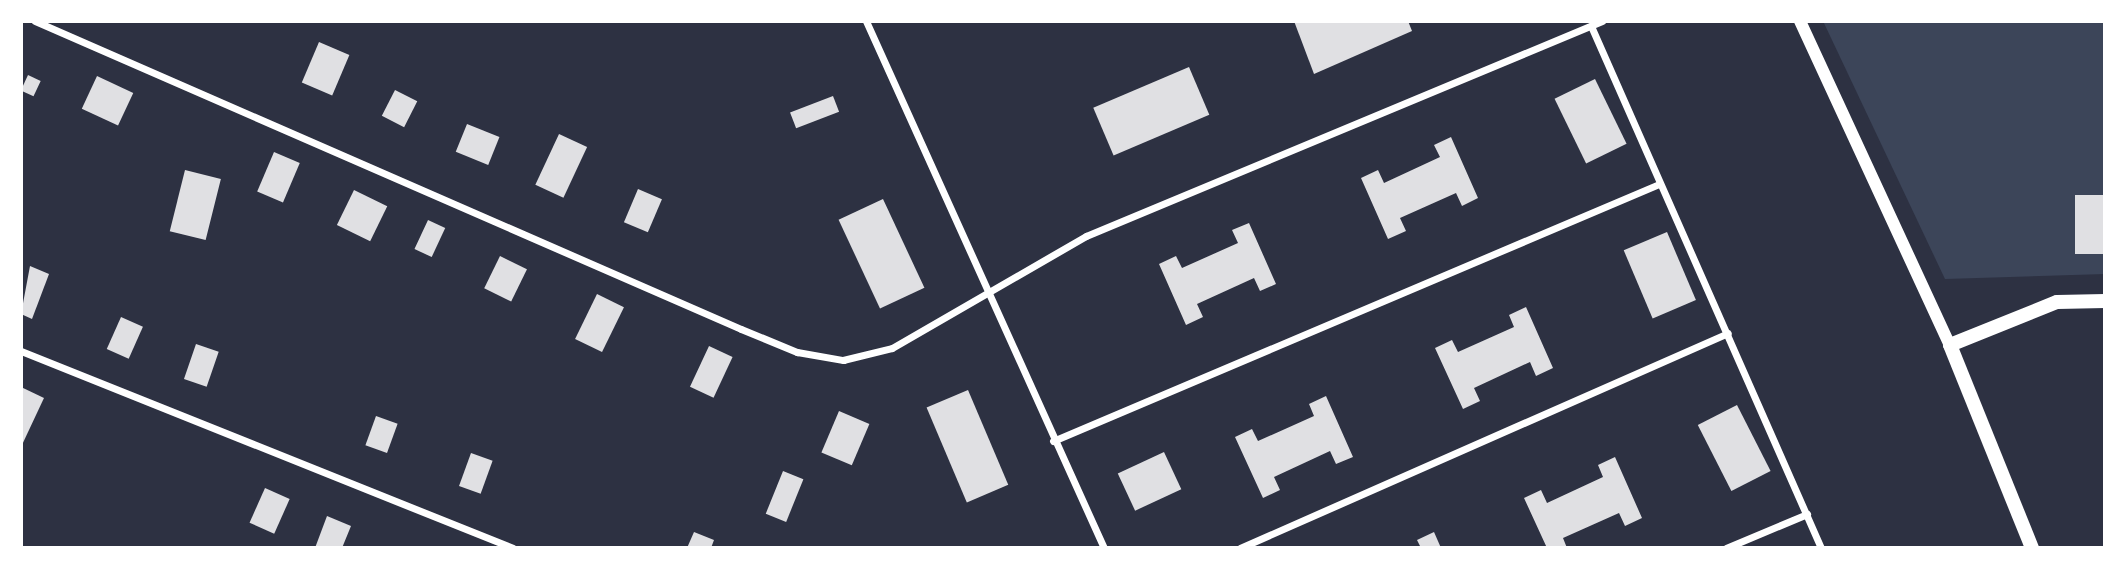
<!DOCTYPE html>
<html>
<head>
<meta charset="utf-8">
<style>
  body { margin:0 }
  #map { position:relative; width:2126px; height:569px; overflow:hidden; background:#2d3142; font-family:"DejaVu Sans",sans-serif }
  div>[style] { position:absolute }
  .green>* { inset:0; background:#3c4559 }
  .building>* { inset:0; background:#e0e0e3; transform-origin:0 0 }
  .minor>* { height:7px; margin:-3.5px; padding:0 3.5px; transform-origin:3.5px; border-radius:3.5px; background:#fff }
  .tertiary>* { height:12px; margin:-6px; padding:0 6px; transform-origin:6px; border-radius:6px; background:#fff }
  .secondary>* { height:14px; margin:-7px; padding:0 7px; transform-origin:7px; border-radius:7px; background:#fff }
  span { translate:-50% -50%; white-space:nowrap; text-align:center; line-height:1.15; -webkit-text-stroke:7px #fff; paint-order:stroke }
  .frame { position:absolute; inset:0; border:23px solid #fff; pointer-events:none }
</style>
</head>
<body>
<div id="map">
  <div class="green">
    <div style="clip-path:polygon(1823px 21px,2105px 21px,2105px 274px,1945px 279px)"></div>
  </div>
  <div class="building">
    <div style="clip-path:polygon(1294px 21px,1408px 21px,1412px 31px,1314px 74px)"></div>
    <div style="left:319px;top:42px;width:33px;height:44px;rotate:23deg"></div>
    <div style="left:1189px;top:67px;width:52px;height:104px;rotate:67deg"></div>
    <div style="left:28px;top:75px;width:14px;height:17px;rotate:25deg"></div>
    <div style="left:97px;top:76px;width:40px;height:36px;rotate:25deg"></div>
    <div style="left:1595px;top:79px;width:72px;height:45px;rotate:64deg"></div>
    <div style="left:395px;top:90px;width:25px;height:29px;rotate:27deg"></div>
    <div style="left:833px;top:96px;width:17px;height:46px;rotate:69deg"></div>
    <div style="left:467px;top:124px;width:35px;height:30px;rotate:22deg"></div>
    <div style="left:559px;top:134px;width:31px;height:56px;rotate:25deg"></div>
    <div style="clip-path:polygon(1451px 137px,1478px 198px,1462px 206px,1456px 193px,1400px 218px,1406px 231px,1388px 239px,1361px 178px,1378px 170px,1384px 183px,1440px 157px,1434px 145px)"></div>
    <div style="left:274px;top:152px;width:28px;height:43px;rotate:23deg"></div>
    <div style="left:185px;top:170px;width:37px;height:63px;rotate:14deg"></div>
    <div style="left:638px;top:189px;width:26px;height:36px;rotate:23deg"></div>
    <div style="left:354px;top:190px;width:37px;height:39px;rotate:26deg"></div>
    <div style="left:2105px;top:195px;width:59px;height:30px;rotate:90deg"></div>
    <div style="left:883px;top:199px;width:98px;height:49px;rotate:65deg"></div>
    <div style="left:428px;top:220px;width:19px;height:32px;rotate:25deg"></div>
    <div style="clip-path:polygon(1249px 223px,1276px 284px,1260px 291px,1254px 278px,1197px 304px,1203px 317px,1186px 325px,1159px 264px,1176px 256px,1182px 268px,1238px 243px,1232px 230px)"></div>
    <div style="left:1667px;top:232px;width:74px;height:47px;rotate:67deg"></div>
    <div style="left:500px;top:256px;width:30px;height:36px;rotate:26deg"></div>
    <div style="clip-path:polygon(30px 266px,49px 274px,32px 319px,21px 314px)"></div>
    <div style="left:597px;top:294px;width:30px;height:50px;rotate:26deg"></div>
    <div style="clip-path:polygon(1526px 307px,1553px 368px,1536px 376px,1530px 362px,1474px 388px,1480px 401px,1463px 409px,1435px 348px,1452px 340px,1458px 352px,1514px 327px,1509px 315px)"></div>
    <div style="left:121px;top:317px;width:24px;height:35px;rotate:24deg"></div>
    <div style="left:196px;top:344px;width:24px;height:37px;rotate:19deg"></div>
    <div style="left:709px;top:346px;width:26px;height:45px;rotate:25deg"></div>
    <div style="clip-path:polygon(21px 387px,44px 398px,21px 447px)"></div>
    <div style="left:968px;top:390px;width:103px;height:45px;rotate:67deg"></div>
    <div style="clip-path:polygon(1326px 396px,1353px 457px,1336px 464px,1330px 451px,1274px 477px,1280px 490px,1263px 498px,1235px 437px,1252px 429px,1258px 441px,1314px 416px,1309px 404px)"></div>
    <div style="left:1737px;top:405px;width:74px;height:44px;rotate:63deg"></div>
    <div style="left:839px;top:411px;width:33px;height:45px;rotate:23deg"></div>
    <div style="left:376px;top:416px;width:23px;height:31px;rotate:20deg"></div>
    <div style="left:1164px;top:452px;width:41px;height:51px;rotate:65deg"></div>
    <div style="left:471px;top:453px;width:23px;height:35px;rotate:20deg"></div>
    <div style="clip-path:polygon(1615px 457px,1642px 518px,1625px 526px,1619px 513px,1563px 538px,1567px 548px,1547px 548px,1524px 498px,1541px 490px,1547px 503px,1603px 477px,1598px 465px)"></div>
    <div style="left:783px;top:471px;width:22px;height:46px;rotate:22deg"></div>
    <div style="left:265px;top:488px;width:27px;height:38px;rotate:24deg"></div>
    <div style="clip-path:polygon(327px 516px,351px 526px,342px 548px,315px 548px)"></div>
    <div style="clip-path:polygon(694px 532px,714px 540px,711px 548px,687px 548px)"></div>
    <div style="clip-path:polygon(1434px 532px,1441px 548px,1421px 548px,1417px 540px)"></div>
  </div>
  <div class="minor">
    <div style="left:35px;top:21px;width:770px;rotate:23.57deg"></div>
    <div style="left:741px;top:329px;width:61px;rotate:22.3deg"></div>
    <div style="left:797px;top:352px;width:47px;rotate:9.9deg"></div>
    <div style="left:843px;top:360px;width:50px;rotate:-13.8deg"></div>
    <div style="left:892px;top:348px;width:224px;rotate:-30deg"></div>
    <div style="left:1086px;top:236px;width:559px;rotate:-22.62deg"></div>
    <div style="left:866px;top:21px;width:578px;rotate:65.7deg"></div>
    <div style="left:1591px;top:26px;width:570px;rotate:66.22deg"></div>
    <div style="left:21px;top:351px;width:530px;rotate:21.82deg"></div>
    <div style="left:1053px;top:441px;width:658px;rotate:-22.98deg"></div>
    <div style="left:1240px;top:548px;width:533px;rotate:-23.78deg"></div>
    <div style="left:1726px;top:548px;width:88px;rotate:-22.8deg"></div>
  </div>
  <div class="tertiary">
    <div style="left:1800px;top:21px;width:357px;rotate:65.2deg"></div>
  </div>
  <div class="secondary">
    <div style="left:2032px;top:548px;width:219px;rotate:-112deg"></div>
    <div style="left:1950px;top:345px;width:115px;rotate:-21.9deg"></div>
    <div style="left:2057px;top:302px;width:48px;rotate:-1.2deg"></div>
  </div>
  <div class="frame"></div>
</div>
</body>
</html>
